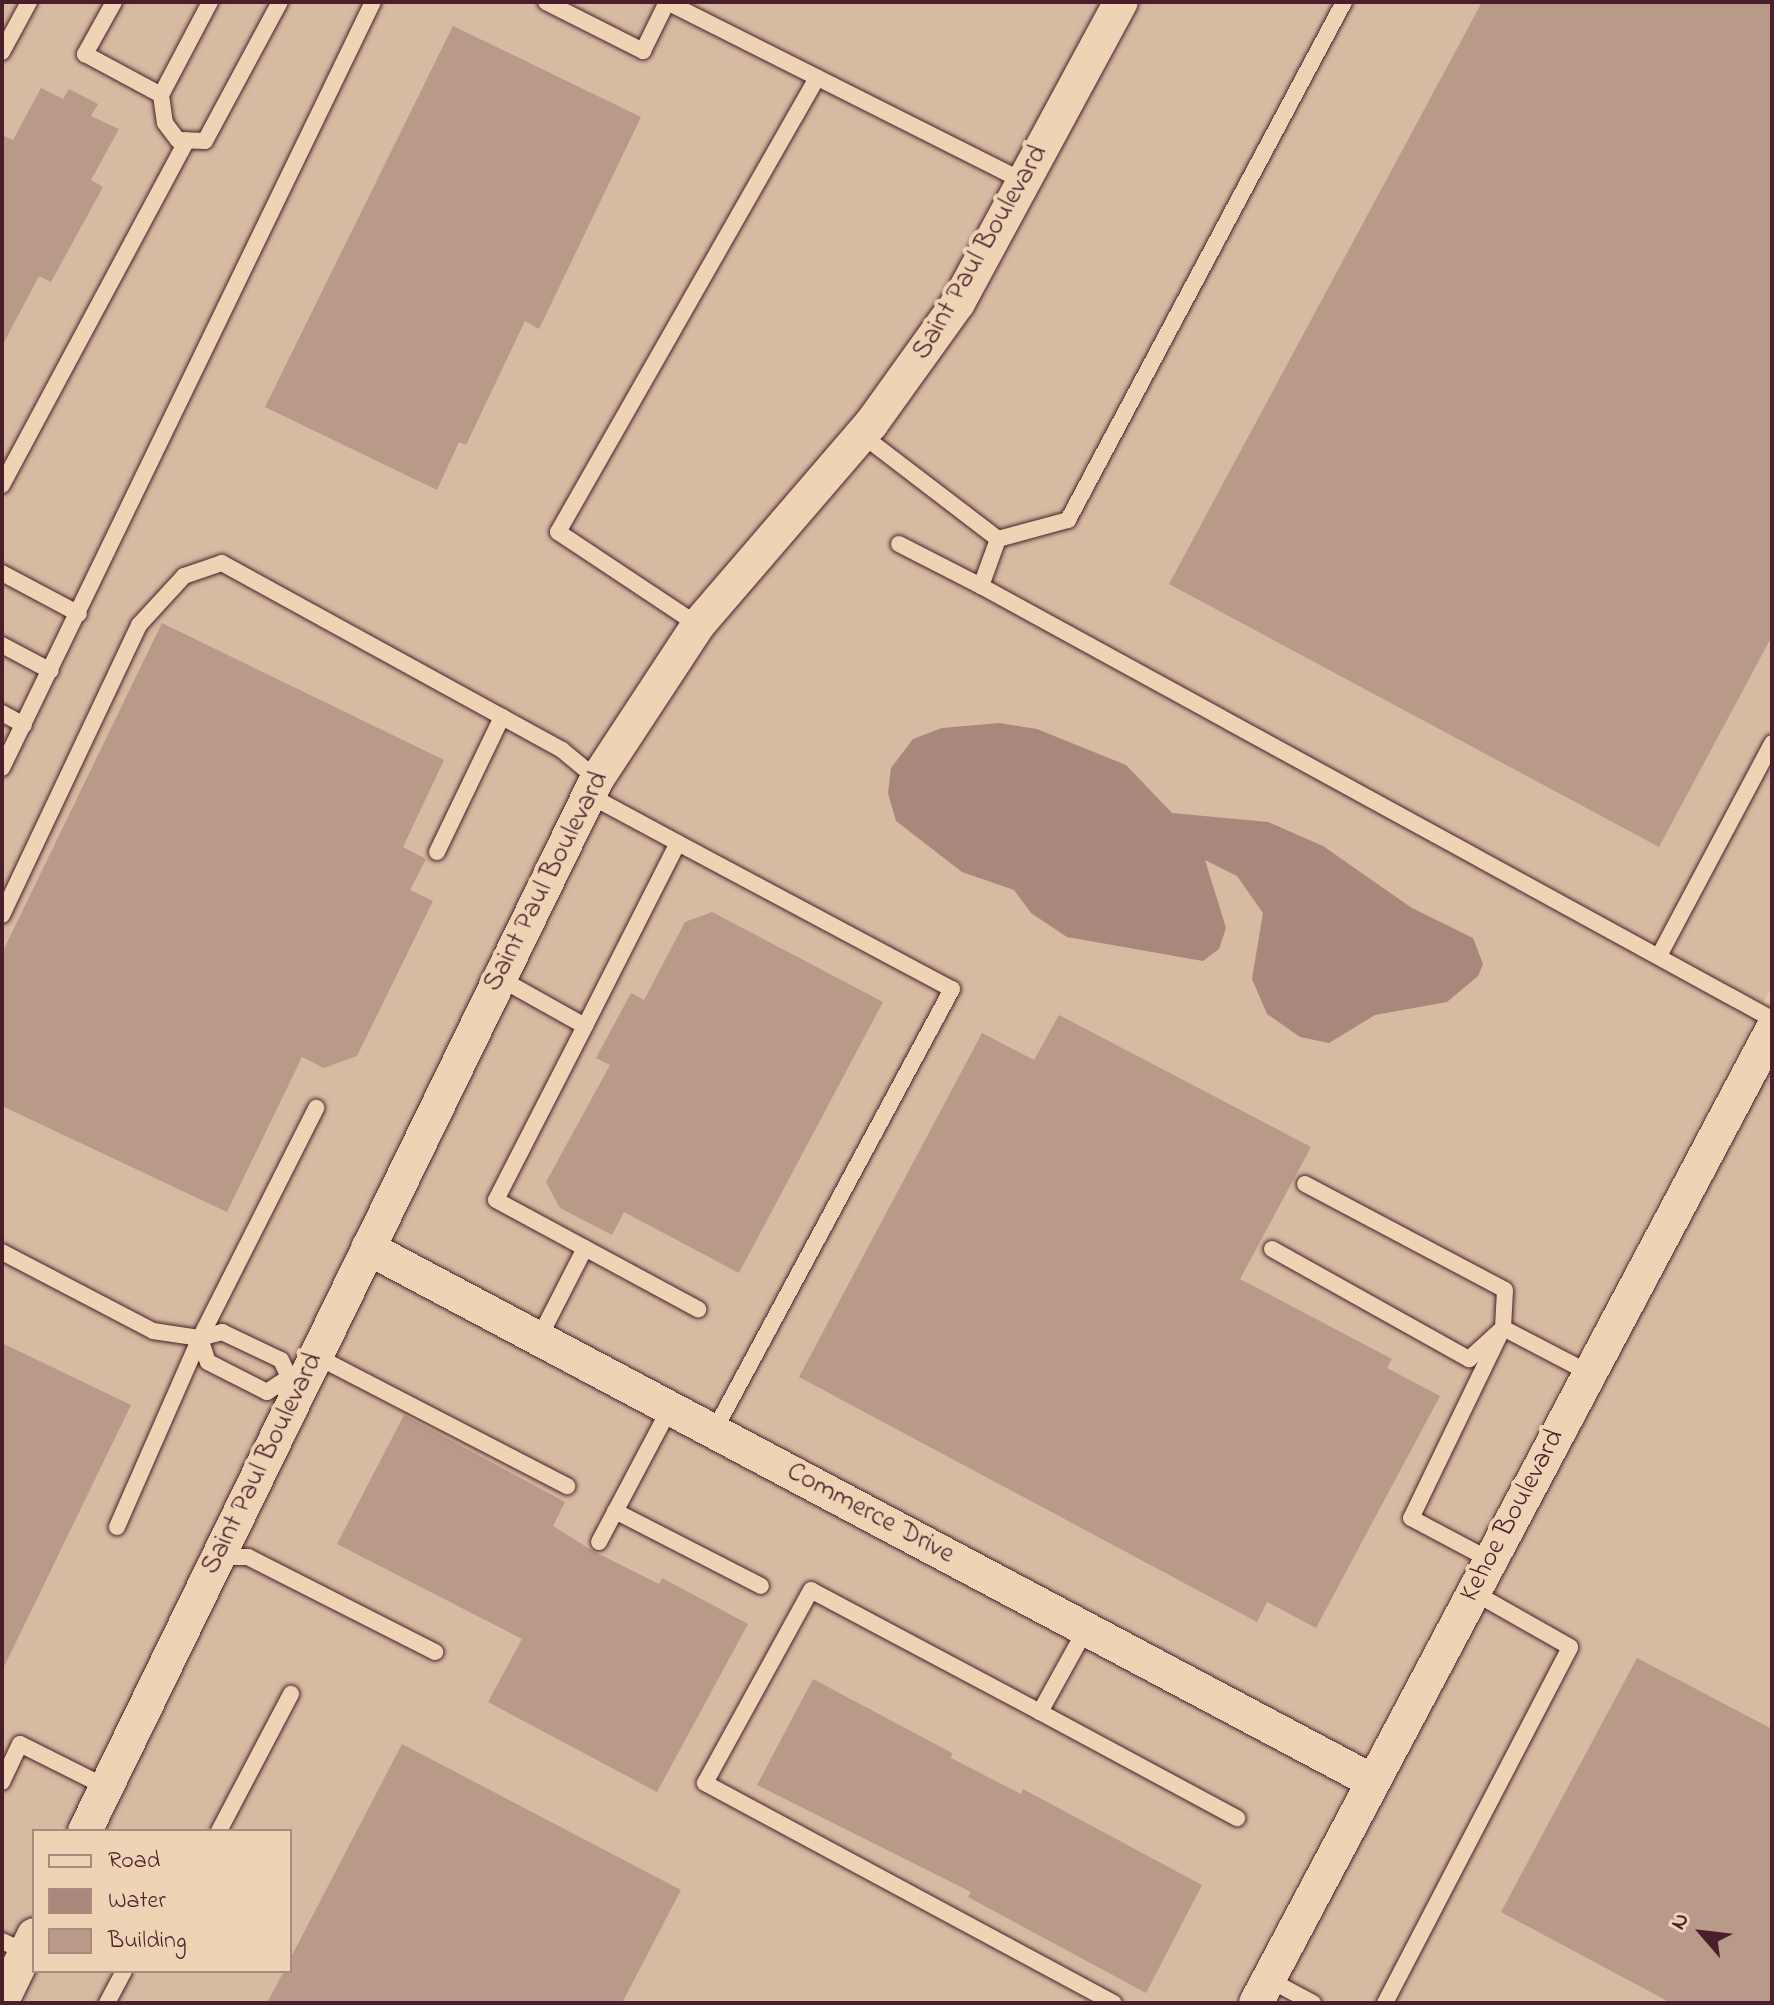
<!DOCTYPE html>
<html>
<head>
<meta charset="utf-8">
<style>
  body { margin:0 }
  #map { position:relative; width:1774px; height:2005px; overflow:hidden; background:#e4c8ad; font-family:"Indie Flower",sans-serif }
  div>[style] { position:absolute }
  .built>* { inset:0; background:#d7baa2 }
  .water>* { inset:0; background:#a9877b }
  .building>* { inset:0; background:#b99988 }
  .roads { filter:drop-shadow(0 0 2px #4a1f2b) drop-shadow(0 0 2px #4a1f2b) }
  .service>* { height:16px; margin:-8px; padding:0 8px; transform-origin:8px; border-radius:8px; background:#eed3b5 }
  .minor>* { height:34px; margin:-17px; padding:0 17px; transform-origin:17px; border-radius:17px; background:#eed3b5 }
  span { translate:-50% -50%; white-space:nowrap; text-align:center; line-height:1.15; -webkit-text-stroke:8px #eed3b5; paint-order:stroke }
  .street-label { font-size:28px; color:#4a1f2b }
  .frame { position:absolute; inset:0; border:4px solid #4a1f2b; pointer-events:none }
  .legend { position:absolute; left:32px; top:1829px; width:260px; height:144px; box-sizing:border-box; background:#eed3b5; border:2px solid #ac8b7e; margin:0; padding:10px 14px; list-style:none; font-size:24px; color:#4a1f2b }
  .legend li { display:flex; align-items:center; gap:16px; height:40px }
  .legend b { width:40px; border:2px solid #ac8b7e }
  .north { position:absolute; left:1662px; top:1893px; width:80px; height:80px; -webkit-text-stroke:6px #eed3b5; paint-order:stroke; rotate:298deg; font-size:22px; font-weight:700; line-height:32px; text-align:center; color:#4a1f2b }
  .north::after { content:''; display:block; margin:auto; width:28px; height:36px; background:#4a1f2b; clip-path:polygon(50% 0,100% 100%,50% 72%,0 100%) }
</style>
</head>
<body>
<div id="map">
  <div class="built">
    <div style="clip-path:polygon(evenodd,2px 2px,1772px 2px,1772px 986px,1232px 2003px,2px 2003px,2px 2px,34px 1831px,290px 1831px,290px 1971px,34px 1971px,34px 1831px)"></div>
    <div style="clip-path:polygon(1772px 1065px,1772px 2003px,1272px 2003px)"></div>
  </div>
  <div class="water">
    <div style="clip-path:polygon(999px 723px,1037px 729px,1126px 765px,1172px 813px,1268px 822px,1323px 846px,1412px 908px,1473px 938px,1483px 964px,1478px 976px,1447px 1002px,1375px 1015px,1329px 1043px,1300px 1037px,1267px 1014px,1252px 979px,1263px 913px,1237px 876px,1205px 860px,1226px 928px,1219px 949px,1203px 961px,1067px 937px,1031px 913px,1014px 890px,962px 872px,896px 821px,888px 793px,891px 768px,913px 739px,942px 728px)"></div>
  </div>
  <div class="building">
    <div style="clip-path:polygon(1482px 2px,1772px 2px,1772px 636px,1659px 847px,1169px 584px)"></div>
    <div style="clip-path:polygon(453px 26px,641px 117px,539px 329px,525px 321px,466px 445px,459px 442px,437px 490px,265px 407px)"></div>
    <div style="clip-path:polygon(41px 88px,63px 99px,69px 89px,98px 104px,91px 116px,119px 129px,91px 180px,103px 187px,51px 282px,39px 276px,2px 346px,2px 135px,13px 140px)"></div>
    <div style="clip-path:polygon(162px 623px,444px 760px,403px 847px,426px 859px,410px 890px,433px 901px,357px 1056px,324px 1068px,302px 1057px,227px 1212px,2px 1106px,2px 953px)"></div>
    <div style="clip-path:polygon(712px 912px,883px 1002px,739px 1273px,624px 1212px,612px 1235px,560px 1208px,546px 1182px,610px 1065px,596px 1058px,631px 993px,644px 1000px,685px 922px)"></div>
    <div style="clip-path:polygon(1059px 1015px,1311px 1147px,1240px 1279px,1392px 1359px,1387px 1368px,1440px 1396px,1316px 1628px,1267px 1602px,1257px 1622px,799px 1377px,982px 1033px,1034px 1060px)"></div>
    <div style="clip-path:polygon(2px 1343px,131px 1405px,2px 1671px)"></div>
    <div style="clip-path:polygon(404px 1415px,565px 1502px,553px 1526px,593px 1551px,659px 1584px,662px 1578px,748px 1624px,657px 1792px,488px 1702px,522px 1639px,337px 1544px)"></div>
    <div style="clip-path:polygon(1637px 1658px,1772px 1729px,1772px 2003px,1671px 2003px,1501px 1912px)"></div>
    <div style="clip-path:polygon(813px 1679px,952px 1753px,951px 1758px,1021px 1794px,1023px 1789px,1202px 1885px,1146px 1993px,968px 1897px,971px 1892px,757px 1785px)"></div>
    <div style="clip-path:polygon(402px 1744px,681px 1890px,622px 2003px,267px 2003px,284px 1971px,290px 1971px,290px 1959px)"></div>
  </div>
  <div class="roads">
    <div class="service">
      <div style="left:114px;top:2px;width:60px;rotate:119.1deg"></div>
      <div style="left:85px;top:54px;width:86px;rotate:28.3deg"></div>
      <div style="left:161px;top:95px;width:105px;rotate:-62.2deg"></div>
      <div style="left:546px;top:2px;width:109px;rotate:26.8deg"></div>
      <div style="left:643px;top:51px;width:55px;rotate:-63.9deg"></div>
      <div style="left:667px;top:2px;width:401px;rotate:26.7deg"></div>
      <div style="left:2px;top:52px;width:57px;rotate:-61.6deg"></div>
      <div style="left:161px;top:95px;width:28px;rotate:82deg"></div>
      <div style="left:165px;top:123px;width:21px;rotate:53deg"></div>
      <div style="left:178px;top:140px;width:27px;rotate:2deg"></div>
      <div style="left:205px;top:141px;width:158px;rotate:-61.7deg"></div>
      <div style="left:862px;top:435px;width:171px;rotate:37.4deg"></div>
      <div style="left:998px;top:539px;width:73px;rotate:-15.2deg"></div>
      <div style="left:1068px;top:520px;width:587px;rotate:-61.95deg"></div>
      <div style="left:2px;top:485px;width:391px;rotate:-61.8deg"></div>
      <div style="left:998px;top:539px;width:50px;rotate:109.9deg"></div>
      <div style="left:981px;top:586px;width:902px;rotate:28.7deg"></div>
      <div style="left:899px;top:544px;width:92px;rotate:27.1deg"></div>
      <div style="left:2px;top:573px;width:87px;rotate:28deg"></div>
      <div style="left:698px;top:625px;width:168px;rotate:-146.4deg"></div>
      <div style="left:558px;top:532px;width:523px;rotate:-60.3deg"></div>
      <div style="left:2px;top:645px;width:55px;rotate:28deg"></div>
      <div style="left:2px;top:713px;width:25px;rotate:29deg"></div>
      <div style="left:2px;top:768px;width:851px;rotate:-64.16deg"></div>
      <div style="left:678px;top:843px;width:310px;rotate:28.1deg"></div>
      <div style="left:952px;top:989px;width:502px;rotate:118.3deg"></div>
      <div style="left:437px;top:852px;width:150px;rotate:-64.3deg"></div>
      <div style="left:2px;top:915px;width:321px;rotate:-64.7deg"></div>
      <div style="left:139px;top:625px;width:67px;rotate:-47.4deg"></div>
      <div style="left:184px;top:576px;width:40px;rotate:-18.9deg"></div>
      <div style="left:222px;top:563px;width:388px;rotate:28.8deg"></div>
      <div style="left:562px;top:750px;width:45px;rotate:39.6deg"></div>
      <div style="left:1660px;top:954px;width:239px;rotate:-62deg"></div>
      <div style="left:499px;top:978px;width:98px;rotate:29.2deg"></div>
      <div style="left:585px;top:1026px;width:205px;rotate:-63.1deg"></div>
      <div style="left:678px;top:843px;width:101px;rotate:-151.7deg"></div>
      <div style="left:585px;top:1026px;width:195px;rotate:117.1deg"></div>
      <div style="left:496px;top:1200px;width:230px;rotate:28.4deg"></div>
      <div style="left:1305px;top:1184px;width:226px;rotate:27.9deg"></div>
      <div style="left:1505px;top:1290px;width:38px;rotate:93deg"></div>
      <div style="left:1503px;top:1328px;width:97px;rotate:27.6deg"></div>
      <div style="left:1272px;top:1249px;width:226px;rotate:29.2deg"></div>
      <div style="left:1469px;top:1359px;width:46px;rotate:-42.4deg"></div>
      <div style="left:1503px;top:1328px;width:211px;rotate:115.8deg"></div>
      <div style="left:1411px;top:1518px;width:89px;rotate:28deg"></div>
      <div style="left:2px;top:1252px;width:170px;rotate:27.6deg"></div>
      <div style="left:153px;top:1331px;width:48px;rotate:8.5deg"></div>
      <div style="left:200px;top:1338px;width:23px;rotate:-15deg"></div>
      <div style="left:222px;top:1332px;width:65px;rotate:25.4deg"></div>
      <div style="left:281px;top:1360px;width:19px;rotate:65deg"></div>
      <div style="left:289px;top:1377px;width:14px;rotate:25deg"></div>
      <div style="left:200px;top:1338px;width:25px;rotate:72deg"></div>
      <div style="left:208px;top:1362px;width:66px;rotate:27deg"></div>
      <div style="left:267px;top:1392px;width:27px;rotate:-34deg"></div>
      <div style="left:539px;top:1338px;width:101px;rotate:-62.9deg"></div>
      <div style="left:316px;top:1356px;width:283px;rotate:27.4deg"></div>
      <div style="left:615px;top:1511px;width:164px;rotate:27.2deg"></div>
      <div style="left:117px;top:1527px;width:206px;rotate:-66.3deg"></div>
      <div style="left:200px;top:1338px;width:258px;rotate:-63.2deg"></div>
      <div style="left:599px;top:1542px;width:152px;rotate:-62.1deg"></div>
      <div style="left:218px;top:1557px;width:30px"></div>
      <div style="left:248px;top:1557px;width:210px;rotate:26.9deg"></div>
      <div style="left:1086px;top:1629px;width:95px;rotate:119deg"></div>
      <div style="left:1040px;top:1712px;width:259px;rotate:-152deg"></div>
      <div style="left:811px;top:1590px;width:220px;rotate:118.8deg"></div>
      <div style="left:705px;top:1783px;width:464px;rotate:28.3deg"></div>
      <div style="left:1040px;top:1712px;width:224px;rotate:28.3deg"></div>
      <div style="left:2px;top:1782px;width:42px;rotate:-64.7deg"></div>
      <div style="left:20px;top:1744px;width:96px;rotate:26.6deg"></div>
      <div style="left:219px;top:1831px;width:155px;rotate:-62.3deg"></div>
      <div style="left:2px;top:1941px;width:26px;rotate:25deg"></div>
      <div style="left:1268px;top:1979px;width:51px;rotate:28.1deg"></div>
      <div style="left:107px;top:2003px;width:36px;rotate:-62deg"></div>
      <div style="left:1385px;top:2003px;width:401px;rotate:-62.5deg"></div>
      <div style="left:1570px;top:1647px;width:112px;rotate:-150.4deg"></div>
    </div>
    <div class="minor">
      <div style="left:368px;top:1248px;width:1137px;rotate:27.96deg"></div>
      <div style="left:85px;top:1831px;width:1170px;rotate:-64.05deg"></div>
      <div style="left:597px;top:779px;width:184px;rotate:-56.7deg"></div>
      <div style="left:698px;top:625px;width:265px;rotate:-49.3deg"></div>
      <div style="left:871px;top:424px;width:149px;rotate:-54.3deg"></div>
      <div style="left:958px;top:303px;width:342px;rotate:-61.6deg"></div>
      <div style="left:2px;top:2001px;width:73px;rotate:-64.1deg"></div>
      <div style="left:1256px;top:2003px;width:1101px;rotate:-62.06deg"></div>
    </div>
  </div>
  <div class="street-label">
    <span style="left:981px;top:253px;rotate:-60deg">Saint Paul Boulevard</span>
    <span style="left:547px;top:882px;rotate:-63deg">Saint Paul Boulevard</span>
    <span style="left:263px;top:1464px;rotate:-64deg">Saint Paul Boulevard</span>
    <span style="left:870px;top:1514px;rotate:28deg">Commerce Drive</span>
    <span style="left:1513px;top:1516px;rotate:-62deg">Kehoe Boulevard</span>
  </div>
  <div class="frame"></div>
  <ul class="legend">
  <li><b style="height:10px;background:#eed3b5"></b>Road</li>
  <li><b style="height:22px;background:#a9877b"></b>Water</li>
  <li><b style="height:22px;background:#b99988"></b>Building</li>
  </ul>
  <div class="north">N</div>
</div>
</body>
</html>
